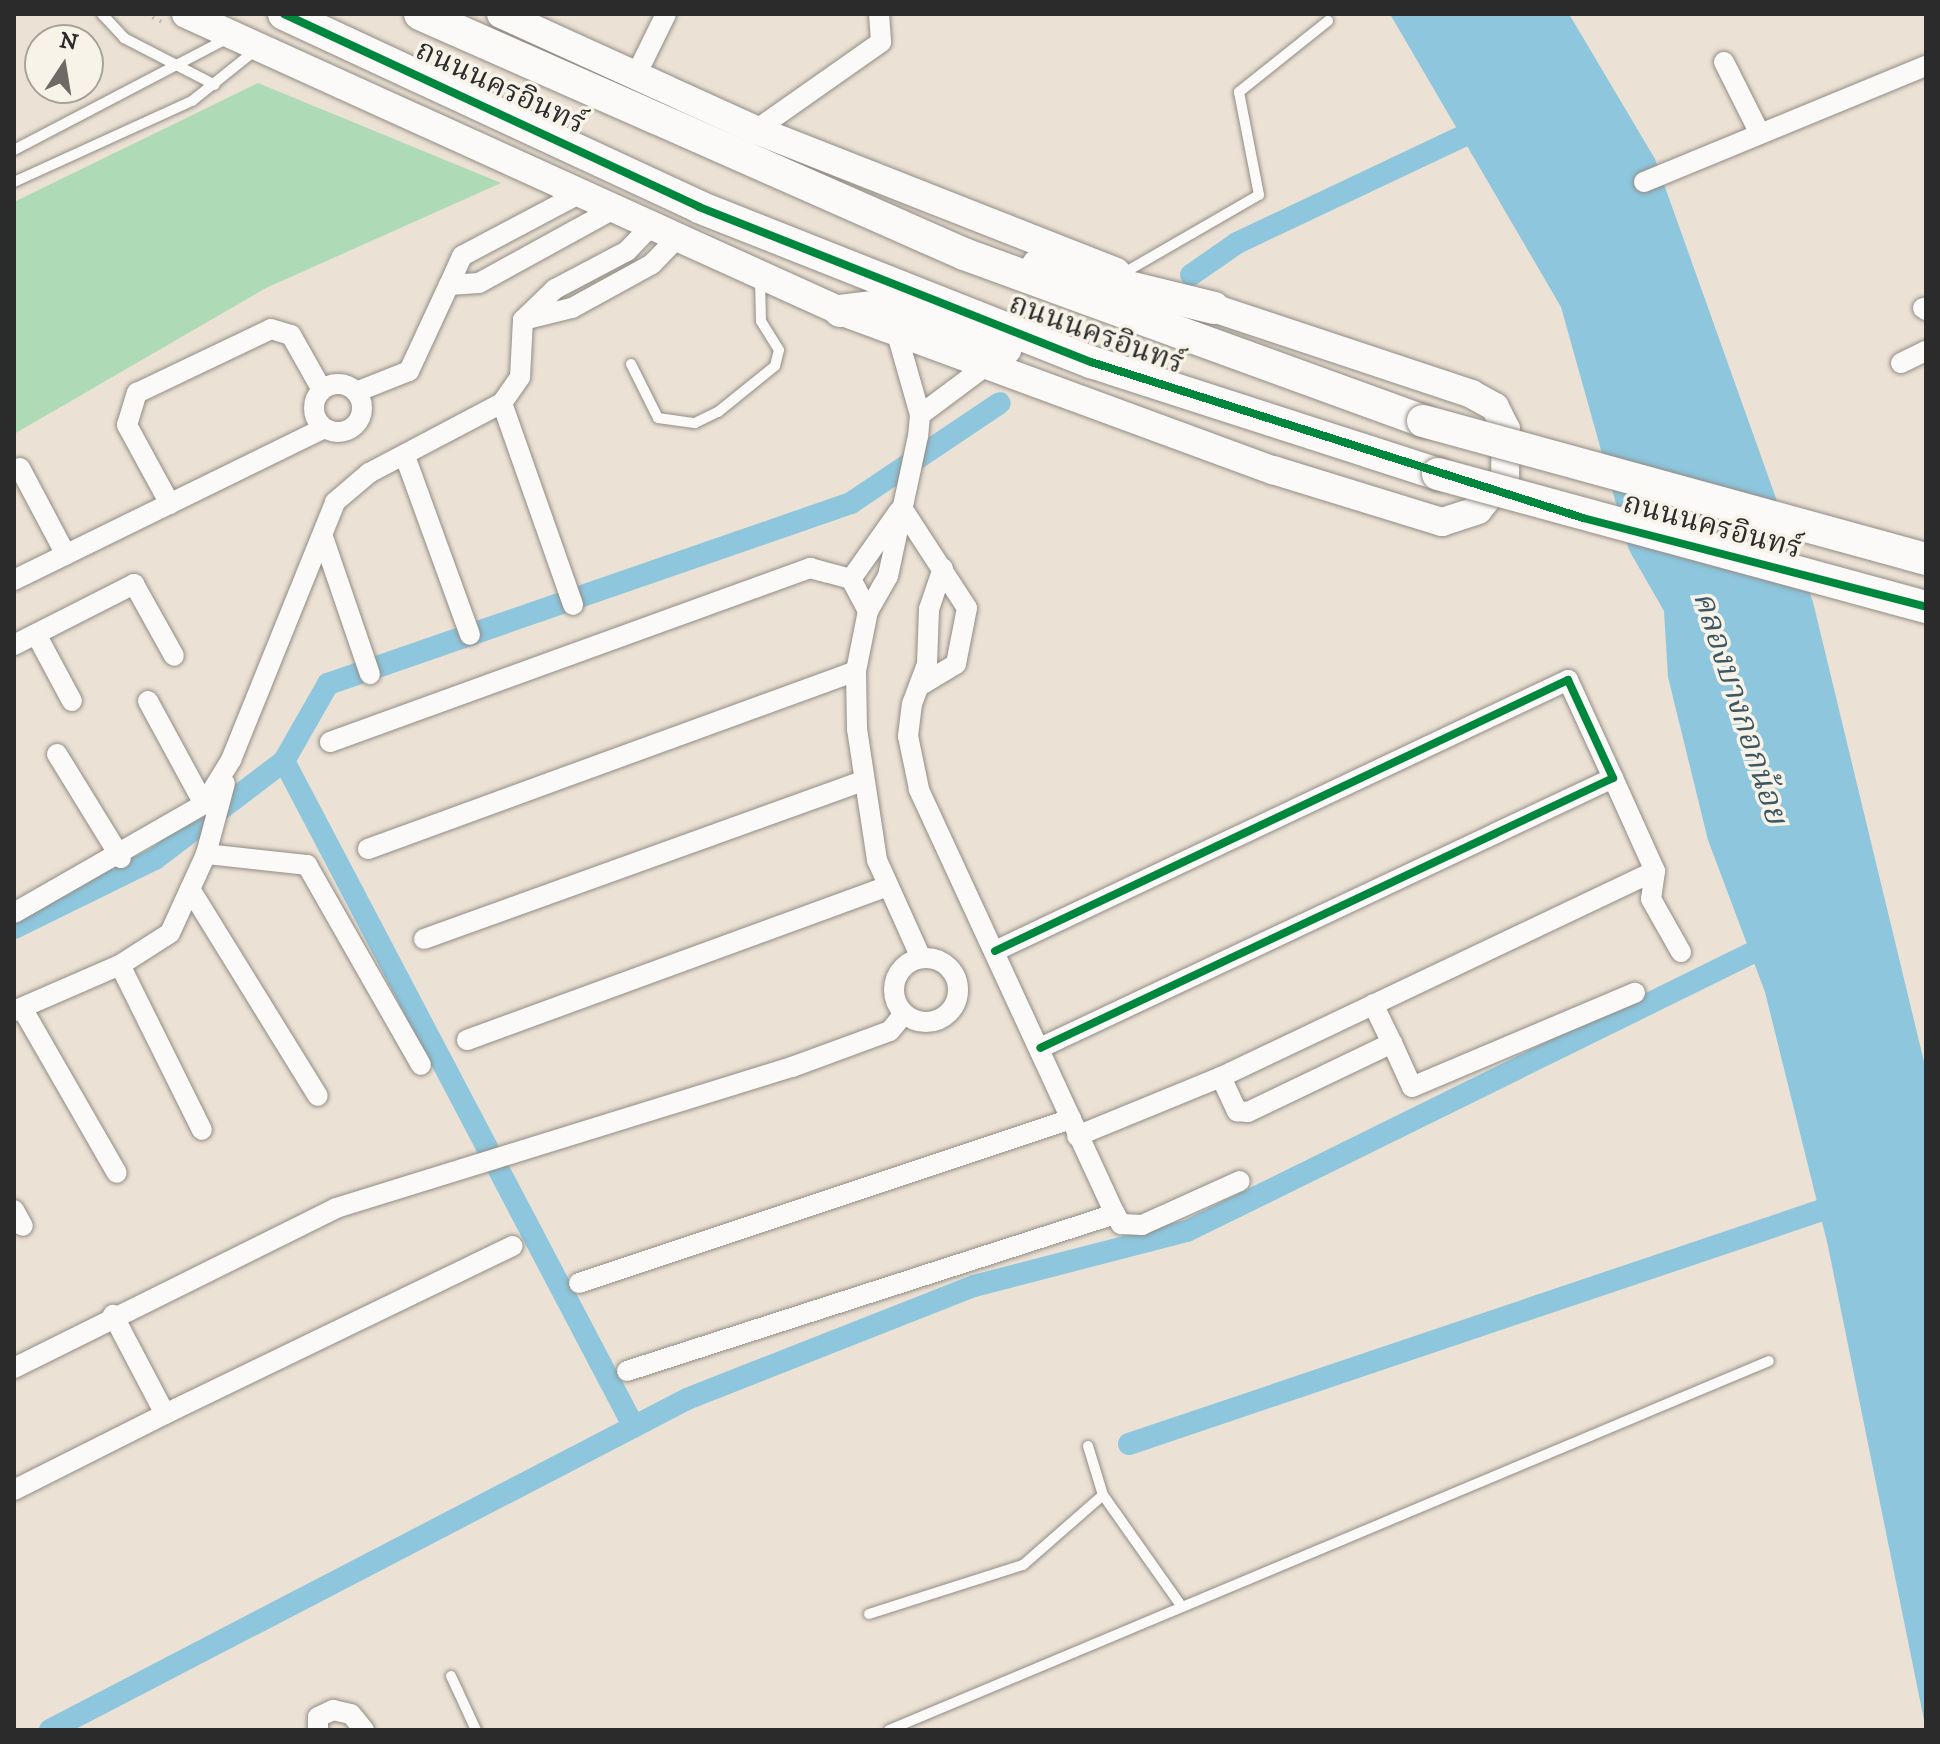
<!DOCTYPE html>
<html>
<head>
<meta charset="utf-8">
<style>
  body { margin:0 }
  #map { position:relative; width:1940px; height:1744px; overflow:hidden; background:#ebe1d4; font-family:"IM FELL DW Pica","Noto Serif Thai",serif }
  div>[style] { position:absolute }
  .green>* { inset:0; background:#aedbb5 }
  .water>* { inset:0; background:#8dc6dd }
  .canal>* { height:22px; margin:-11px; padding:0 11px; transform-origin:11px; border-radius:11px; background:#8dc6dd }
  .path>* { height:4px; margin-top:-2px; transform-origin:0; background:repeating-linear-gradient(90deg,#bdbcba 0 2px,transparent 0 8px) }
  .roads { filter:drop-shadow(0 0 2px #918c85) drop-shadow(0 0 2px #918c85) }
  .service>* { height:10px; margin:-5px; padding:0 5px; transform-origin:5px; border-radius:5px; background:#fcfaf9 }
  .minor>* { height:20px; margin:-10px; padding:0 10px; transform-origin:10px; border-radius:10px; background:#fcfaf9 }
  .minor>.ring { margin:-10px; padding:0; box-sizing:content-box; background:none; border:20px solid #fcfaf9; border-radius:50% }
  .secondary>* { height:28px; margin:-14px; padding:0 14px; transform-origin:14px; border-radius:14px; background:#fcfaf9 }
  .primary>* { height:32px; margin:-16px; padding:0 16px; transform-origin:16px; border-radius:16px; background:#fcfaf9 }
  .bridges { filter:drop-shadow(0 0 2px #918c85) drop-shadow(0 0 2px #918c85) }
  .primary-bridge>* { height:32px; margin:-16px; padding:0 16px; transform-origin:16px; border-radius:16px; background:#fcfaf9 }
  .cycleway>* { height:8px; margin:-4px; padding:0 4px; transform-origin:4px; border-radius:4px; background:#00873e }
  span { translate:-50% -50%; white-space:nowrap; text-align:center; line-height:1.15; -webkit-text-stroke:7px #f7f3e8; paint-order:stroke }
  .street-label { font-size:30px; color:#2b2b2b }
  .water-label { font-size:32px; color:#3c5662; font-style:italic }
  .frame { position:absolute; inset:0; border:16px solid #2b2b2b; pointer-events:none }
  .north { position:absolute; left:24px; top:24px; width:80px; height:80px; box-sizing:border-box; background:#f7f3e8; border:2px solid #a5a39c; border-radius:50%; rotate:12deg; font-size:22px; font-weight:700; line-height:32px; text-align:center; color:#2b2b2b }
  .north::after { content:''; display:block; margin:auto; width:28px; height:36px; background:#6e6b66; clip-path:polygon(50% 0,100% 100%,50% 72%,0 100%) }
</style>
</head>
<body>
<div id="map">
  <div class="green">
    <div style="clip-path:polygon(258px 83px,501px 183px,266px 288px,14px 434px,14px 202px)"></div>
  </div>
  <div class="water">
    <div style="clip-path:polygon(1390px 14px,1569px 14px,1655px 159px,1813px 602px,1926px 1070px,1926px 1730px,1828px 1246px,1765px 992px,1708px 840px,1668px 677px,1664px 611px,1629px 550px,1561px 307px)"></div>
  </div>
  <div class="canal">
    <div style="left:1191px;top:275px;width:56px;rotate:-34.8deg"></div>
    <div style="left:1237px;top:243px;width:279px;rotate:-25.3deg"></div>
    <div style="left:284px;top:761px;width:752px;rotate:62.28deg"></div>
    <div style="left:14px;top:928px;width:157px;rotate:-26.1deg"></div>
    <div style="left:155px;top:859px;width:162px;rotate:-37.2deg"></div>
    <div style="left:284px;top:761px;width:89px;rotate:-60.3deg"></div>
    <div style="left:328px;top:684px;width:553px;rotate:-19.09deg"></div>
    <div style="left:851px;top:503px;width:179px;rotate:-33.9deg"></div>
    <div style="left:1129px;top:1444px;width:757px;rotate:-18.65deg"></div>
    <div style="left:50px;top:1730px;width:718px;rotate:-27.46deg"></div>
    <div style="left:687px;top:1399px;width:308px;rotate:-21.5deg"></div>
    <div style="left:974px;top:1286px;width:220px;rotate:-14.5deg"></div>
    <div style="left:1187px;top:1231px;width:657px;rotate:-26.21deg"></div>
  </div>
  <div class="path">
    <div style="left:145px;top:14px;width:23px;rotate:25deg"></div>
  </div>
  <div class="roads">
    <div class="service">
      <div style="left:102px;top:14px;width:33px;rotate:47deg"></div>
      <div style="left:124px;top:38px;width:102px;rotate:27.3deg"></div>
      <div style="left:14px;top:150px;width:242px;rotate:-27.6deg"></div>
      <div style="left:14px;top:182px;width:196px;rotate:-24.5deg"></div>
      <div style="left:192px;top:101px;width:83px;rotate:-38.7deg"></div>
      <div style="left:1122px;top:274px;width:158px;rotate:-30deg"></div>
      <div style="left:1259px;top:195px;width:105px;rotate:-101deg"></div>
      <div style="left:1239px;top:92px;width:114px;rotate:-38.6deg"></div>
      <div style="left:631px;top:364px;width:60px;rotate:63.4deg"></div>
      <div style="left:658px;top:418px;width:37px;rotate:8deg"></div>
      <div style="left:695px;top:423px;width:25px;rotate:-26deg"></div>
      <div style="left:718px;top:412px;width:73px;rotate:-38.9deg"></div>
      <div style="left:775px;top:366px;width:16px;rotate:-76deg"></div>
      <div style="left:779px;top:350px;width:34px;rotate:-122deg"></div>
      <div style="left:761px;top:321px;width:42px;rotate:-91.4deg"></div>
      <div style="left:1088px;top:1446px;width:51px;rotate:73deg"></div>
      <div style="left:1103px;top:1495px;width:133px;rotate:54.8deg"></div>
      <div style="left:869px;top:1614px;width:162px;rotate:-17.7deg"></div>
      <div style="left:1023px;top:1565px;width:106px;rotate:-41.2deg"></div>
      <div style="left:451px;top:1676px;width:60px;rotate:65.2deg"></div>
      <div style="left:889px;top:1730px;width:954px;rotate:-22.75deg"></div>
    </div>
    <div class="minor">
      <div style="left:1724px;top:62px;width:80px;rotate:63.4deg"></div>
      <div style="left:636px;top:75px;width:68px;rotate:-63.8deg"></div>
      <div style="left:756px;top:130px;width:153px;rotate:-35.1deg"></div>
      <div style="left:881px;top:42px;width:28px;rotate:-94deg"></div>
      <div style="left:1644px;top:182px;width:305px;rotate:-22.4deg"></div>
      <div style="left:577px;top:195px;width:130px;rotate:152.1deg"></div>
      <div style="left:462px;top:256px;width:32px;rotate:114deg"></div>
      <div style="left:449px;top:285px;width:30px;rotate:-4deg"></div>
      <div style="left:479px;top:283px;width:149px;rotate:-28.8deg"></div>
      <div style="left:1923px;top:308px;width:4px;rotate:34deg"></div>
      <div style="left:523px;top:320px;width:50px;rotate:-13.8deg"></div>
      <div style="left:572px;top:308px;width:91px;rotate:-28.8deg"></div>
      <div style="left:652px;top:264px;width:33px;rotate:-46deg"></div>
      <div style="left:897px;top:334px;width:84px;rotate:74.1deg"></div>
      <div style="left:920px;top:415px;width:21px;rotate:95deg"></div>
      <div style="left:918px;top:436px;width:143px;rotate:102.1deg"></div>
      <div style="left:888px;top:576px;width:40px;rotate:119.7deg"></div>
      <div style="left:868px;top:611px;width:61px;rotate:101.3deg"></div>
      <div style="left:856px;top:671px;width:58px;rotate:89deg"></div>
      <div style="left:857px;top:729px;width:133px;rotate:81.3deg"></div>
      <div style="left:877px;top:860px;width:107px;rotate:65.8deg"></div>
      <div style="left:1901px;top:363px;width:28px;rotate:-26deg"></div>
      <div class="ring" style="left:314px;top:384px;width:28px;height:28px"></div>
      <div style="left:356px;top:392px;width:57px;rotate:-21.6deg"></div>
      <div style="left:409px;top:371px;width:95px;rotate:-65.1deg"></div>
      <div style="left:502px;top:403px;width:214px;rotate:70.6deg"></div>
      <div style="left:920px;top:415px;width:84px;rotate:-36.7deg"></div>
      <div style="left:406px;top:459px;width:187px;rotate:70deg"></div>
      <div style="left:20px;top:468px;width:98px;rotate:62.1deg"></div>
      <div style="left:170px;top:504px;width:90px;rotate:-118.6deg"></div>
      <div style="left:127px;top:425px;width:34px;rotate:-73deg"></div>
      <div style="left:137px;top:393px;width:148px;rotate:-25.5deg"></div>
      <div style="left:271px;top:329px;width:21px;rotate:17deg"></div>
      <div style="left:291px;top:335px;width:63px;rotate:60.6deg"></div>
      <div style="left:902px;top:508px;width:119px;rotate:57deg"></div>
      <div style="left:967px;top:608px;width:57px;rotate:101.1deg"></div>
      <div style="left:956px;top:664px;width:41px;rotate:149deg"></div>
      <div style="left:323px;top:537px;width:145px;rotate:71.1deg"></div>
      <div style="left:851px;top:579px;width:83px;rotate:-54.8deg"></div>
      <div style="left:14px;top:580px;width:345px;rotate:-26.1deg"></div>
      <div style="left:36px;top:634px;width:76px;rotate:61.8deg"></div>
      <div style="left:14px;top:645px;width:135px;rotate:-26.9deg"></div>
      <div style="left:134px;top:584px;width:82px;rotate:60.9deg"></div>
      <div style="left:148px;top:701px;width:117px;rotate:61.5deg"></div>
      <div style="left:330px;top:742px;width:511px;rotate:-19.93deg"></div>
      <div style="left:810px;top:568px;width:42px;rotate:15deg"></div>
      <div style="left:851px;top:579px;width:36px;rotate:62deg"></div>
      <div style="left:57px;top:754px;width:122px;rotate:58.4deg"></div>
      <div style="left:368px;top:849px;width:519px;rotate:-20.04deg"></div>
      <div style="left:206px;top:854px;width:102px;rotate:6.2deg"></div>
      <div style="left:307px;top:865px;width:230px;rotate:60.3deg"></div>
      <div style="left:1655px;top:871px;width:28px;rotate:98deg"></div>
      <div style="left:1651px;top:899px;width:61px;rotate:60.5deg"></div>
      <div style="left:190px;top:889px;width:243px;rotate:58.3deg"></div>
      <div style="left:14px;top:913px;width:219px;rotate:-29.8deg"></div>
      <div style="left:204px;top:804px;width:52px;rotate:-58.5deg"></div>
      <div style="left:231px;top:760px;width:278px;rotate:-68deg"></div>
      <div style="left:335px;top:502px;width:45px;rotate:-40.5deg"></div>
      <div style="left:369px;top:473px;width:150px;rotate:-27.8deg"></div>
      <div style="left:502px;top:403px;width:32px;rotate:-55deg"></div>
      <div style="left:520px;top:377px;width:57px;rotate:-87deg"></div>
      <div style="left:523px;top:320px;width:45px;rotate:-44.1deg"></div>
      <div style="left:555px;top:289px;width:81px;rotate:-27.8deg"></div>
      <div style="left:627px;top:251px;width:32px;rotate:-46deg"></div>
      <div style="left:424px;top:939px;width:463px;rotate:-19.8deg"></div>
      <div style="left:995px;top:951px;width:634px;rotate:-25.31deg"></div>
      <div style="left:1568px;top:680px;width:108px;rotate:65.3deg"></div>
      <div style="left:1613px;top:778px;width:633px;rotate:154.77deg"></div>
      <div class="ring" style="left:894px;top:958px;width:44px;height:44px"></div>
      <div style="left:120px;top:965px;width:184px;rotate:63.6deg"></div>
      <div style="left:22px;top:1008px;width:190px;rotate:60.1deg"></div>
      <div style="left:14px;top:1011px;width:116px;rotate:-23.5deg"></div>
      <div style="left:120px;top:965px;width:59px;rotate:-32.6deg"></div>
      <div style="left:170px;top:933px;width:87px;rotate:-65.5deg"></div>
      <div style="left:206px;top:854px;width:73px;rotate:-75deg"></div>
      <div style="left:467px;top:1040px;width:448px;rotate:-20.1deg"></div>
      <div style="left:1392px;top:1043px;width:48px;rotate:65.6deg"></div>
      <div style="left:1412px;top:1087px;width:242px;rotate:-22.9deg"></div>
      <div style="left:1221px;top:1077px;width:38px;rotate:65deg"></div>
      <div style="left:1237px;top:1111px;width:11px;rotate:5deg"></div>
      <div style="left:1248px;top:1112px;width:160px;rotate:-25.6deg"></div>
      <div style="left:1392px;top:1043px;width:43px;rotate:-116deg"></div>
      <div style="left:1077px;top:1136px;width:156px;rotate:-22.3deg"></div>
      <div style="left:1221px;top:1077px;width:480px;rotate:-25.4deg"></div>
      <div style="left:1655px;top:871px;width:102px;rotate:-114.3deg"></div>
      <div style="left:14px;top:1210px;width:18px;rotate:61deg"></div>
      <div style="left:1115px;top:1214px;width:12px;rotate:59deg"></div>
      <div style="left:1121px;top:1224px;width:21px;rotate:3deg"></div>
      <div style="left:1142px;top:1225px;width:107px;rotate:-24.2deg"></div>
      <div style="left:579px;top:1283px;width:519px;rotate:-18.43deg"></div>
      <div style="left:14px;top:1368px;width:360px;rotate:-26.4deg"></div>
      <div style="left:336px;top:1208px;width:477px;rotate:-17.2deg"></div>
      <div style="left:792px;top:1067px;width:104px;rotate:-20.2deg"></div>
      <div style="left:890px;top:1031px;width:22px;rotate:-51deg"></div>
      <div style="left:627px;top:1371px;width:513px;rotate:-17.83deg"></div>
      <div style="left:1115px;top:1214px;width:468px;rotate:-114.8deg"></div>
      <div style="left:919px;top:789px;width:54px;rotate:-101.7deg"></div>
      <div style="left:908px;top:736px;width:32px;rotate:-83deg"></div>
      <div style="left:912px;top:704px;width:43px;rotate:-69.4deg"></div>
      <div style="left:927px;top:664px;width:55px;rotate:-87.9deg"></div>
      <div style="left:929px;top:609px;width:43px;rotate:-71.1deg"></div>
      <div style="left:165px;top:1414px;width:386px;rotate:-25.8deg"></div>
      <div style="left:14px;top:1490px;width:169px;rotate:-26.7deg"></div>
      <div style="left:165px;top:1414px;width:112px;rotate:-117.7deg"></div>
      <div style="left:318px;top:1730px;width:13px;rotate:-90deg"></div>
      <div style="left:318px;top:1717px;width:17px;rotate:-25deg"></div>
      <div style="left:333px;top:1710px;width:18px;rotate:13deg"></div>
      <div style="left:351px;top:1714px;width:21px;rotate:51deg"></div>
    </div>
    <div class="secondary">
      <div style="left:186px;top:14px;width:718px;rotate:24.42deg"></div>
      <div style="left:840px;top:311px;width:461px;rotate:20.2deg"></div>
      <div style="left:1273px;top:470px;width:177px;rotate:17.1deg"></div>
      <div style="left:1442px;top:522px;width:38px;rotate:-18deg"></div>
      <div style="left:1478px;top:510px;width:43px;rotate:-50.7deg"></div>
      <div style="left:1505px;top:477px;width:48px;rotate:-88.8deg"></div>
      <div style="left:1506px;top:429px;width:25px;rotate:-117deg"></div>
      <div style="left:1495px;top:407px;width:26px;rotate:-151deg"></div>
      <div style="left:1472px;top:394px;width:294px;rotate:-161.6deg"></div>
      <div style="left:501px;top:14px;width:280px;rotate:24.5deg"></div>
      <div style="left:756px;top:130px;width:387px;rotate:21.5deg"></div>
    </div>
    <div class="primary">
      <div style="left:284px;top:14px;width:458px;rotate:24.9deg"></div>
      <div style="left:699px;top:207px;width:422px;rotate:21.6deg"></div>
      <div style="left:1091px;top:362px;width:365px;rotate:17.9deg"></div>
      <div style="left:420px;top:14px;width:595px;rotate:23.81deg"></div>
      <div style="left:964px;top:254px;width:488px;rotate:20deg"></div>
      <div style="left:1038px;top:265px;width:181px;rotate:13.7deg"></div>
      <div style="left:840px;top:311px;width:33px;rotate:-7deg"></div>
      <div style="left:873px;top:307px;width:139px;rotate:17.5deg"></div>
    </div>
  </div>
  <div class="bridges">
    <div class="primary-bridge">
      <div style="left:1423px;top:421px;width:522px;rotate:15.34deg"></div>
      <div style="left:1438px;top:474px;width:506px;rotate:15.25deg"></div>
    </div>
  </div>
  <div class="cycleway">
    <div style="left:284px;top:14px;width:458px;rotate:24.9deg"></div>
    <div style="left:699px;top:207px;width:422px;rotate:21.6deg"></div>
    <div style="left:1091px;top:362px;width:516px;rotate:17.59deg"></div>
    <div style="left:1583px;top:518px;width:354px;rotate:14.5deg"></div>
    <div style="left:995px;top:951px;width:634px;rotate:-25.31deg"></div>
    <div style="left:1568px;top:680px;width:108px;rotate:65.3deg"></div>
    <div style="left:1613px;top:778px;width:633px;rotate:154.77deg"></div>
  </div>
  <div class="street-label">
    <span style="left:500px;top:88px;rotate:25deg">ถนนนครอินทร์</span>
    <span style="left:1096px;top:335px;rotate:20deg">ถนนนครอินทร์</span>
    <span style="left:1712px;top:527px;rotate:15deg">ถนนนครอินทร์</span>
  </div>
  <div class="water-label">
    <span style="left:1739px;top:708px;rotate:72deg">คลองบางกอกน้อย</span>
  </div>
  <div class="frame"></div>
  <div class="north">N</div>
</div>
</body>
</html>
